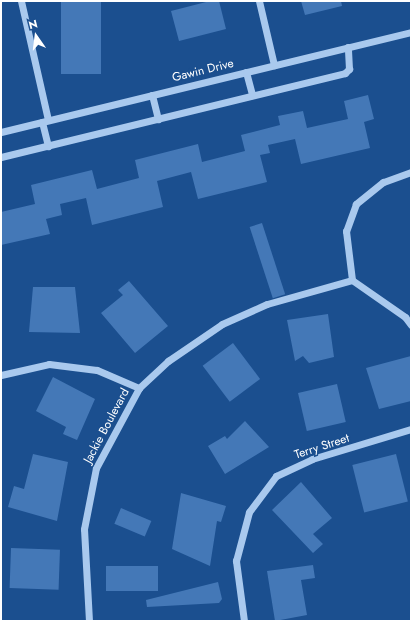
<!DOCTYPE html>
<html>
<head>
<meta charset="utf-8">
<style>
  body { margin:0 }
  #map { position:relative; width:412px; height:622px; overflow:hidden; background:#1b4f8f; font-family:Jost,sans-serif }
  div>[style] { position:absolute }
  .building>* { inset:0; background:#4478b7; transform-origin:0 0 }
  .minor>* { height:7px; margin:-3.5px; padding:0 3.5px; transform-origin:3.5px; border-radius:3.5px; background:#a9c9ee }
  span { translate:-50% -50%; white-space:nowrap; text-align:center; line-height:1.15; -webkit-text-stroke:3px #1b4f8f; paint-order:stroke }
  .street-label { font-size:12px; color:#fff }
  .frame { position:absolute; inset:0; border:2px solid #fff; pointer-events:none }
  .north { position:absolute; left:16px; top:16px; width:40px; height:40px; -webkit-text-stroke:3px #1b4f8f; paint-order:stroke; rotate:346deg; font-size:11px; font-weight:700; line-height:16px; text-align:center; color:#fff }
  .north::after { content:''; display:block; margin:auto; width:14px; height:18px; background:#fff; clip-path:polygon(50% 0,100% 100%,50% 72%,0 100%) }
</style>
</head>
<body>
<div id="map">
  <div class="building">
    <div style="left:61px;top:1px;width:40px;height:73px"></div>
    <div style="clip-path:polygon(210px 1px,219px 1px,226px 29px,179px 41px,171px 11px)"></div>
    <div style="clip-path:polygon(301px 1px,341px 1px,342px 6px,305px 15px)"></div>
    <div style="clip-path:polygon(368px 95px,374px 119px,364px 122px,370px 148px,301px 164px,295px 139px,268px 145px,270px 153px,260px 155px,267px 182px,198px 199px,191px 172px,157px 181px,163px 207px,92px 225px,86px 198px,60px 204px,62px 215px,46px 219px,50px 234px,1px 245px,1px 212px,35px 204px,31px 185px,92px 170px,97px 189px,139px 178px,135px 160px,198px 144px,202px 162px,245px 151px,241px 135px,280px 125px,278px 116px,303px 111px,307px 128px,348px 119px,344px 101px)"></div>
    <div style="left:262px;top:223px;width:75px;height:13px;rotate:72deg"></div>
    <div style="clip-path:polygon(129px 281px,168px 326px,135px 353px,101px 313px,123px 295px,118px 290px)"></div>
    <div style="clip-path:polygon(33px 287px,75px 287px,80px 333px,29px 332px)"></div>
    <div style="clip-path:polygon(328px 314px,334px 357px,309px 363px,303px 356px,295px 361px,287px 320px)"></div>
    <div style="left:233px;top:343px;width:45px;height:38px;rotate:53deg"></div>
    <div style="clip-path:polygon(411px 356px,411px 401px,379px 409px,366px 368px)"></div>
    <div style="clip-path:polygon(53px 377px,95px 399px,77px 440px,63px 434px,66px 427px,36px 411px)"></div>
    <div style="left:337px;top:384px;width:39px;height:40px;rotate:77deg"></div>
    <div style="clip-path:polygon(245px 421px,269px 447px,225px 474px,208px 446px,225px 436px,227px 439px)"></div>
    <div style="clip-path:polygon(33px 454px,68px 462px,57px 521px,8px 507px,14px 486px,24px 489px)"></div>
    <div style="left:396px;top:454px;width:49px;height:45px;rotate:76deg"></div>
    <div style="clip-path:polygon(301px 482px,332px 518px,313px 534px,323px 544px,313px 553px,272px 510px)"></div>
    <div style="clip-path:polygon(181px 493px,226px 506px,221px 522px,217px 521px,210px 566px,172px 549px)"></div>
    <div style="left:121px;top:508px;width:33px;height:17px;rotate:23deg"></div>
    <div style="left:11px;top:548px;width:49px;height:40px;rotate:2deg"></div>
    <div style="clip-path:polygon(313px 565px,315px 578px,301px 580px,307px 615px,275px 621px,267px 571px)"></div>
    <div style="left:158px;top:566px;width:25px;height:52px;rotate:90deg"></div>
    <div style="clip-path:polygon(218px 582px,222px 599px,219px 603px,147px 607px,146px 600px)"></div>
  </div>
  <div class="minor">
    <div style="left:21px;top:1px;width:122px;rotate:77.2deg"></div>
    <div style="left:259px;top:1px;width:66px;rotate:76.8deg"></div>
    <div style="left:246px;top:72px;width:24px;rotate:75deg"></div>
    <div style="left:152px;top:95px;width:25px;rotate:76deg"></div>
    <div style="left:42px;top:122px;width:25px;rotate:76deg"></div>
    <div style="left:1px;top:132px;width:422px;rotate:-13.7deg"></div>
    <div style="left:1px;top:157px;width:354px;rotate:-13.7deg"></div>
    <div style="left:345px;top:73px;width:6px;rotate:-45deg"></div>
    <div style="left:349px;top:69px;width:22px;rotate:-93deg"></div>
    <div style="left:411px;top:172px;width:30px;rotate:160deg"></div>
    <div style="left:383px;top:182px;width:35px;rotate:141deg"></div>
    <div style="left:356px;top:204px;width:29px;rotate:110deg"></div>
    <div style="left:346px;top:231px;width:49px;rotate:83deg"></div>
    <div style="left:352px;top:280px;width:65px;rotate:34.9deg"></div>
    <div style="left:405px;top:317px;width:10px;rotate:53deg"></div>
    <div style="left:1px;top:375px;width:49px;rotate:-12.9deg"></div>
    <div style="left:49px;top:364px;width:48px;rotate:7.1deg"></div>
    <div style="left:97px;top:370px;width:46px;rotate:23.2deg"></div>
    <div style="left:89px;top:621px;width:92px;rotate:-93.1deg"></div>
    <div style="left:84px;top:529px;width:62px;rotate:-78.9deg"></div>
    <div style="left:96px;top:468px;width:91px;rotate:-61.7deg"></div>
    <div style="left:139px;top:388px;width:40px;rotate:-43deg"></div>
    <div style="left:168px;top:361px;width:65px;rotate:-34.4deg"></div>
    <div style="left:222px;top:324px;width:49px;rotate:-24deg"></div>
    <div style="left:267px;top:304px;width:88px;rotate:-15.8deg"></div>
    <div style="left:244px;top:621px;width:61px;rotate:-97.6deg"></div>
    <div style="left:236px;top:561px;width:51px;rotate:-75.1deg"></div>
    <div style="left:249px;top:512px;width:45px;rotate:-53.1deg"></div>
    <div style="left:276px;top:476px;width:40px;rotate:-25deg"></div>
    <div style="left:312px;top:459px;width:103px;rotate:-16.9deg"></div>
  </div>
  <div class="street-label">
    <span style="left:203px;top:71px;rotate:-14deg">Gawin Drive</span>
    <span style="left:107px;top:426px;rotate:-62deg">Jackie Boulevard</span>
    <span style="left:322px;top:447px;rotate:-18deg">Terry Street</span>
  </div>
  <div class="frame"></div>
  <div class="north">N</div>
</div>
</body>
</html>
